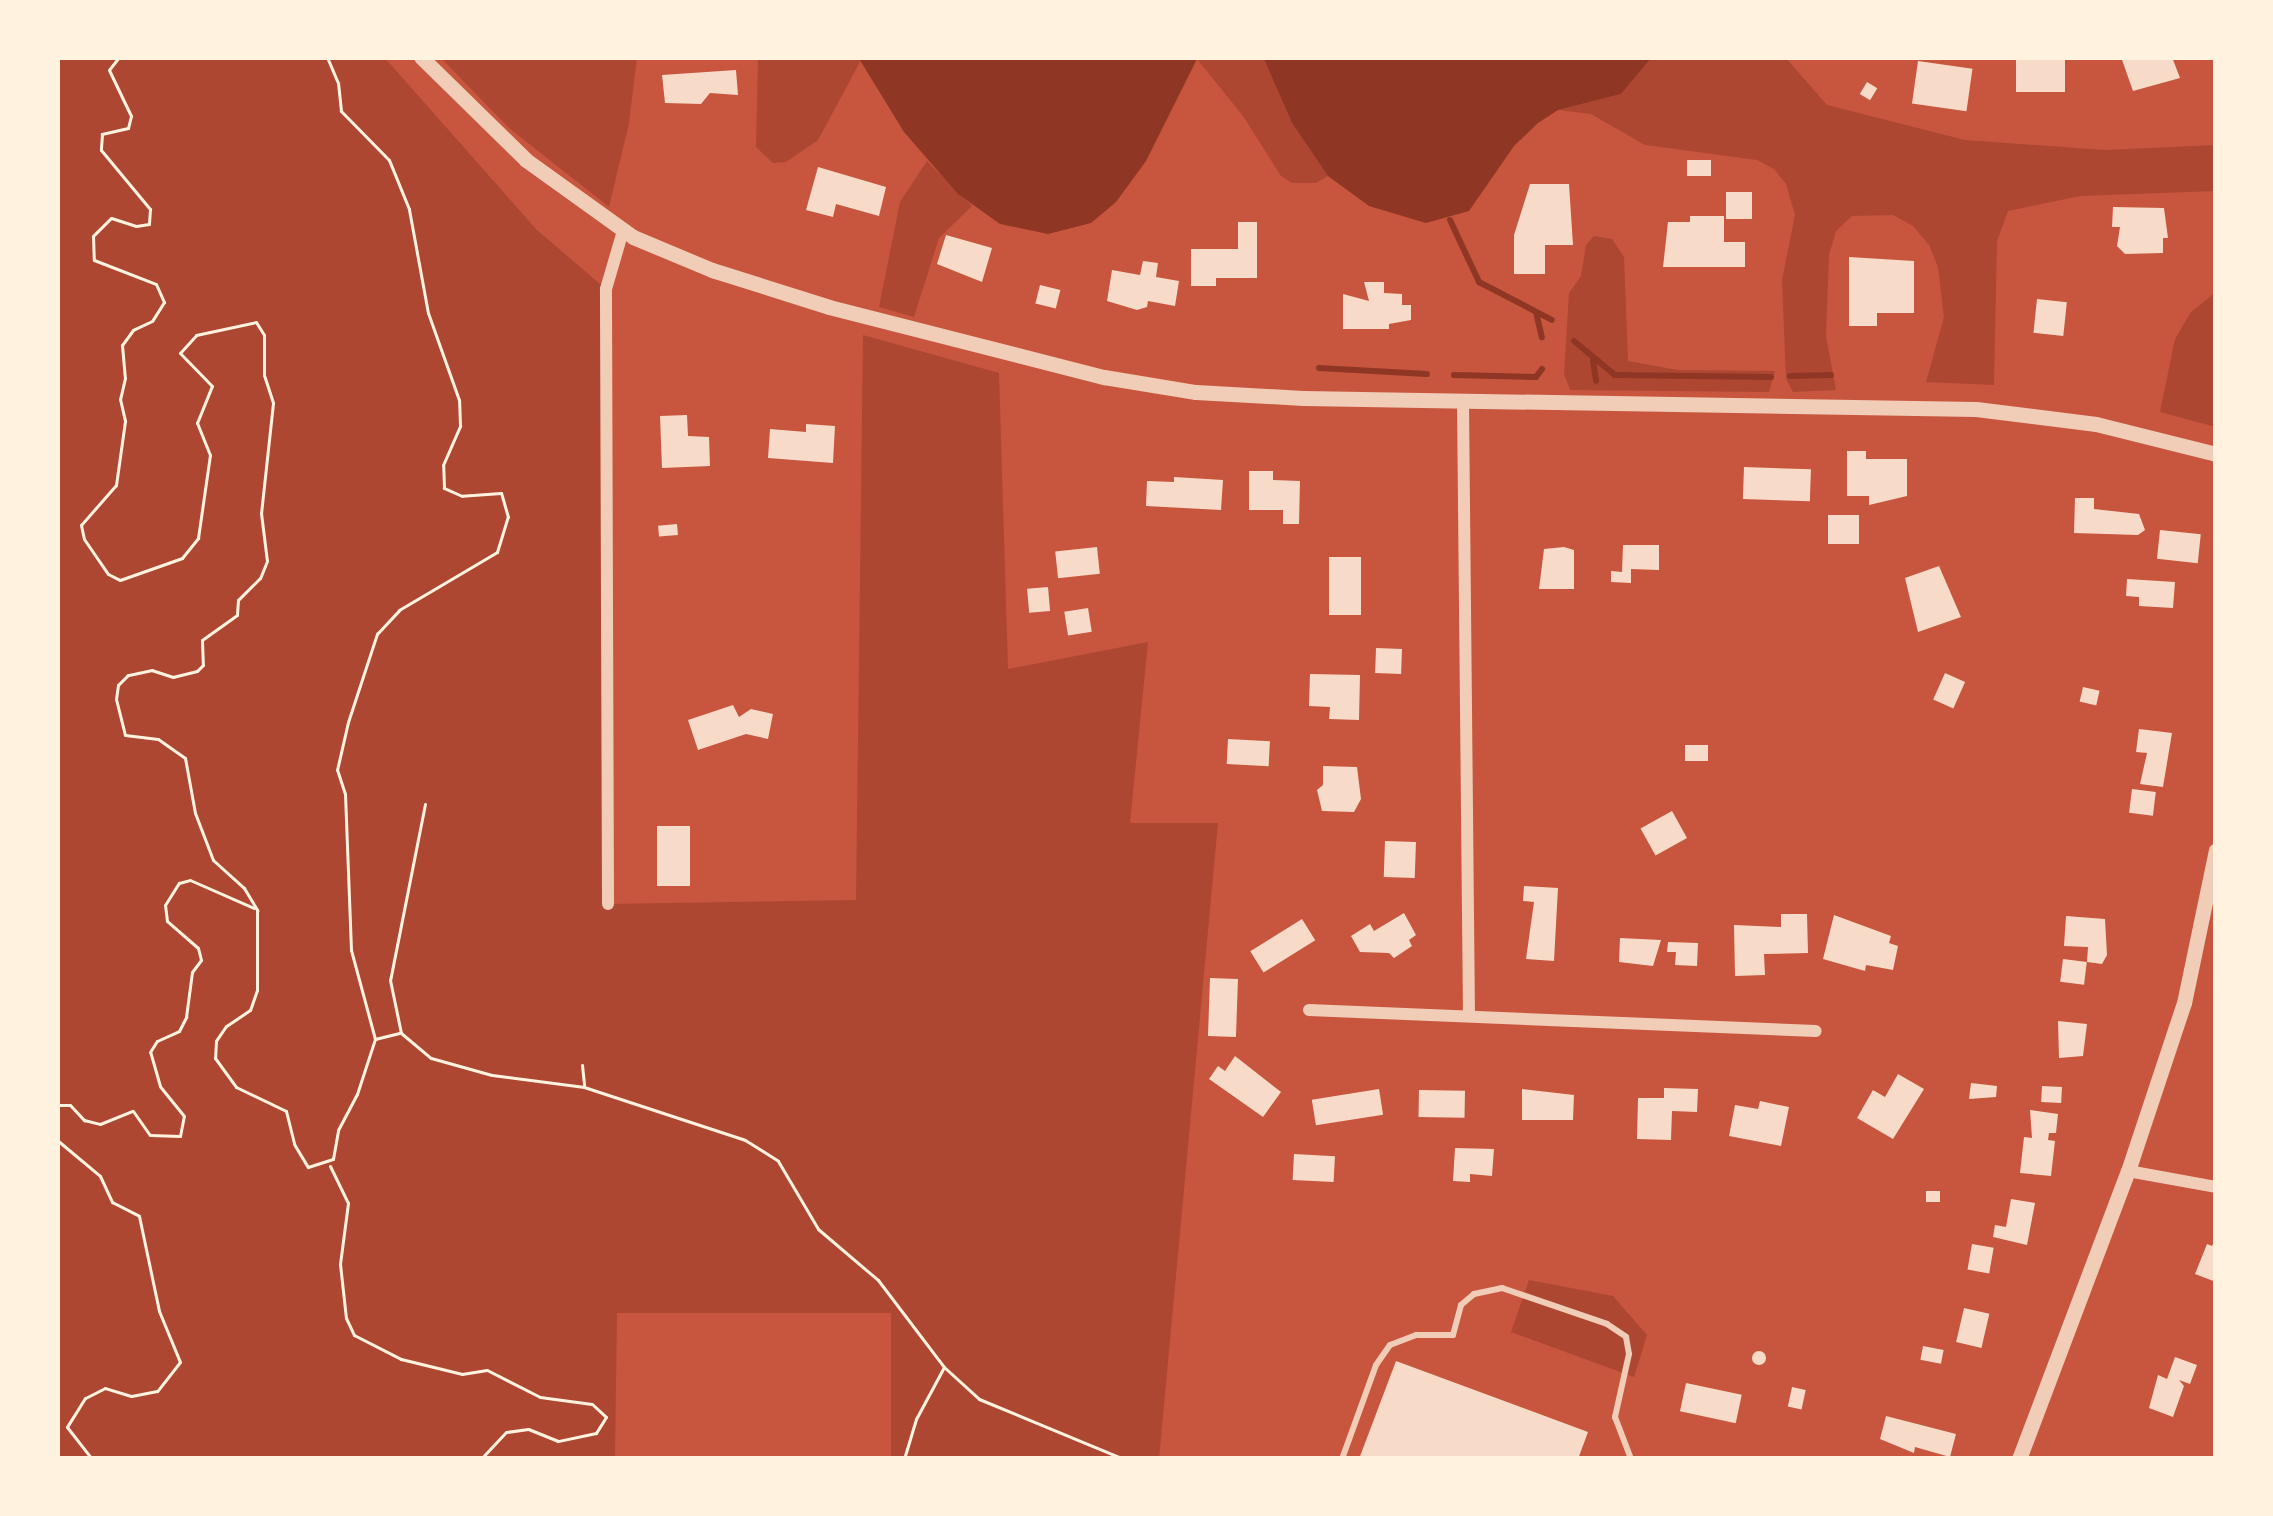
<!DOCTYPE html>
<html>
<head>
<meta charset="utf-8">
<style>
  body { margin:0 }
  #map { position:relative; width:2273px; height:1516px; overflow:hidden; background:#c8553d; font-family:Poppins,sans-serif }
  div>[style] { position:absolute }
  .green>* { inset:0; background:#ae4732 }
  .water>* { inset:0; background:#8f3625 }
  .stream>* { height:6px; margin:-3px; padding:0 3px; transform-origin:3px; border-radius:3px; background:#8f3625 }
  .building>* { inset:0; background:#f7dbc8; transform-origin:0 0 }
  .round { border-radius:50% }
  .path>* { height:3px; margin:-1.5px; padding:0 1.5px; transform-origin:1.5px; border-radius:1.5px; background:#fff3e0 }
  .service>* { height:6px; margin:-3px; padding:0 3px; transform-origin:3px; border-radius:3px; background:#f1ccb7 }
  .minor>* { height:12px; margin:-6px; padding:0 6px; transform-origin:6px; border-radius:6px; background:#f1ccb7 }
  .tertiary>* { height:15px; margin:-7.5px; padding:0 7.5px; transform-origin:7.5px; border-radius:7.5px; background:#f1ccb7 }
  span { translate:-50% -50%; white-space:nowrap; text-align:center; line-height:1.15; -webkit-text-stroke:12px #fff3e0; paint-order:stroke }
  .frame { position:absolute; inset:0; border:60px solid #fff3e0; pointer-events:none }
</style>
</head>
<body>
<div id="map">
  <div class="green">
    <div style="clip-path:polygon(57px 57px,384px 57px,537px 230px,606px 289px,608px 904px,856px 900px,863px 335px,999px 373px,1008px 669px,1148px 642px,1130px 823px,1218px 823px,1159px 1459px,891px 1459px,891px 1313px,617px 1313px,615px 1459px,57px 1459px)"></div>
    <div style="clip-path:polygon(440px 57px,637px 57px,629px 123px,609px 207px,509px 128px)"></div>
    <div style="clip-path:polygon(758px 57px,858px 57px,860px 62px,818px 140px,786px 162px,773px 163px,756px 147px)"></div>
    <div style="clip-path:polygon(1263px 57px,1292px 123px,1328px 176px,1316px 183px,1292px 183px,1281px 176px,1243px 116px,1197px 59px)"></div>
    <div style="clip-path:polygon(1652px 57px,1785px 57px,1827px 105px,1965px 140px,2105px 150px,2216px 145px,2216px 191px,2080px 196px,2008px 211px,1997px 241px,1994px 385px,1926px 382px,1944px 317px,1938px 267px,1929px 245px,1913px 226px,1893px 215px,1852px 216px,1836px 231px,1829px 255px,1826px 336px,1836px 390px,1793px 392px,1786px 379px,1782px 280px,1795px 215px,1786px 184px,1774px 169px,1757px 160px,1645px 145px,1591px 114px,1558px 110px,1621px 94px)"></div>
    <div style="clip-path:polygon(927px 161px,972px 206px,939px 238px,914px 317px,879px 307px,900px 202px)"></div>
    <div style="clip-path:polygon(1594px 236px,1612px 239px,1624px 257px,1628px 361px,1678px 370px,1775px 371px,1769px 392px,1570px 390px,1564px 374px,1569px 293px,1581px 276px,1586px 245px)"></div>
    <div style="clip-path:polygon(2216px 292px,2216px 427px,2160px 412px,2175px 339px,2191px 312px)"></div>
    <div style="clip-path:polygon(1529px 1280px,1613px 1296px,1647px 1335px,1634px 1377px,1511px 1332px)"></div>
  </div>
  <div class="water">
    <div style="clip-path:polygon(858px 57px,1198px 57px,1146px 161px,1116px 202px,1091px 223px,1048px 234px,1000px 224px,958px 194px,904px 132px)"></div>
    <div style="clip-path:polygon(1263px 57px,1652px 57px,1621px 94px,1558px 110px,1538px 123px,1514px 146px,1469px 211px,1426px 223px,1369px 206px,1328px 176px,1292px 123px)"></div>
  </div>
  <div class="stream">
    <div style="left:1450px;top:220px;width:68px;rotate:64.9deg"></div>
    <div style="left:1479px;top:282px;width:82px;rotate:27.5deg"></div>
    <div style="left:1536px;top:312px;width:26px;rotate:77deg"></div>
    <div style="left:1574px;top:341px;width:53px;rotate:39.7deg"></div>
    <div style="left:1615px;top:375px;width:156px;rotate:0.7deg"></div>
    <div style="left:1593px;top:361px;width:20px;rotate:81deg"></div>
    <div style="left:1319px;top:368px;width:108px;rotate:3.2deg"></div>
    <div style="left:1454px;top:375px;width:82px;rotate:1.4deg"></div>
    <div style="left:1536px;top:377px;width:10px;rotate:-53deg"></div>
    <div style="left:1790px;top:376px;width:41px;rotate:-1.4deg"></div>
  </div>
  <div class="building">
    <div style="left:2016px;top:57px;width:49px;height:35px"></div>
    <div style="clip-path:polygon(2121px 57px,2172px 57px,2180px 78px,2133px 91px)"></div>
    <div style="left:1918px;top:61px;width:55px;height:43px;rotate:8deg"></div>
    <div style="clip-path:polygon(736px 70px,738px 95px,710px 93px,701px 104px,665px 103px,662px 75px)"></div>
    <div style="left:1867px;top:82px;width:12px;height:14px;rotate:31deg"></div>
    <div style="left:1687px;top:160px;width:24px;height:16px"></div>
    <div style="clip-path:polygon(818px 167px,886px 187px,879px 216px,836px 204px,833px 217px,806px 210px)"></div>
    <div style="clip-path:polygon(1530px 184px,1569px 184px,1573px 245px,1545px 245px,1545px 274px,1514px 274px,1514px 235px)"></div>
    <div style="left:1726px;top:192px;width:26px;height:27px"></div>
    <div style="clip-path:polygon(2113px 207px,2164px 208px,2168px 238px,2163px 238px,2163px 253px,2125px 254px,2117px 246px,2120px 227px,2112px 227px)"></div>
    <div style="clip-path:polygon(1690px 216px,1724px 216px,1724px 242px,1745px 242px,1745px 267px,1663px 267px,1668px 222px,1690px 222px)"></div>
    <div style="clip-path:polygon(1238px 222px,1257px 222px,1257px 278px,1216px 278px,1216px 286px,1191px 286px,1191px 249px,1238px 249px)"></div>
    <div style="clip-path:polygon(946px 235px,992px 248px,982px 282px,937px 264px)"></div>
    <div style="clip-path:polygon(1849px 257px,1914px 261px,1914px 313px,1877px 313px,1877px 326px,1849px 326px)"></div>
    <div style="clip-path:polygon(1143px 261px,1158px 263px,1156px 277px,1179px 281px,1175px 306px,1148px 301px,1147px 307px,1137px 310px,1107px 301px,1112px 270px,1140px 275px)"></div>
    <div style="clip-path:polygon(1364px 282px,1384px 282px,1384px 293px,1402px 294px,1402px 305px,1411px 305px,1411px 320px,1389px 324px,1389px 329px,1343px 329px,1343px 294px,1369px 301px)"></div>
    <div style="left:1040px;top:285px;width:21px;height:19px;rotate:14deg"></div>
    <div style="left:2037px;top:299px;width:30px;height:34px;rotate:6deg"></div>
    <div style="clip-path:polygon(687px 415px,688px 436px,709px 437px,710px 466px,662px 468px,660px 416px)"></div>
    <div style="clip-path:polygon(806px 424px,835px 426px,833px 463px,768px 458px,770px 429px,806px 432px)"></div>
    <div style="clip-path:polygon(1847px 451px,1866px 451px,1866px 459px,1907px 459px,1907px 496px,1869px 505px,1869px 496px,1847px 496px)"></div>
    <div style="left:1744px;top:467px;width:67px;height:32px;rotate:2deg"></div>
    <div style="clip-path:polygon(1249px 471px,1273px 471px,1273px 480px,1300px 481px,1299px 524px,1283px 524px,1283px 510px,1249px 510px)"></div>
    <div style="clip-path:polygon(1174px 477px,1223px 480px,1221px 510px,1146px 506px,1147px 481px,1174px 482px)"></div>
    <div style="clip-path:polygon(2075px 498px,2094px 498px,2094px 509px,2139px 514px,2145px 530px,2138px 535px,2074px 533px)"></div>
    <div style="left:1828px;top:515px;width:31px;height:29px"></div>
    <div style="left:677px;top:524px;width:11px;height:19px;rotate:85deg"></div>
    <div style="left:2160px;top:530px;width:41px;height:29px;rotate:6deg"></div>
    <div style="clip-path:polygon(1623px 545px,1659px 545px,1659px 570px,1631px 569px,1631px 583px,1611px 582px,1611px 571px,1622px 572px)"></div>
    <div style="left:1097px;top:547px;width:27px;height:42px;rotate:84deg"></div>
    <div style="clip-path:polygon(1564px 547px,1574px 550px,1574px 589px,1539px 589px,1544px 549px)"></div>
    <div style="left:1329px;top:557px;width:32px;height:58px"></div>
    <div style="clip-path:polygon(1939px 566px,1961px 617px,1918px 632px,1905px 578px)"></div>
    <div style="clip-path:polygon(2127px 579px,2175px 582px,2173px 608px,2139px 606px,2139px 597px,2126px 596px)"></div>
    <div style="left:1048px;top:587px;width:24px;height:21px;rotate:85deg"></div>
    <div style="left:1088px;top:608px;width:24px;height:24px;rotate:81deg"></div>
    <div style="left:1376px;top:648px;width:26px;height:25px;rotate:2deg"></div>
    <div style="left:1945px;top:673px;width:22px;height:29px;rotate:24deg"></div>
    <div style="clip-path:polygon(1310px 674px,1360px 675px,1359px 720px,1329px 719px,1330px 707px,1309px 706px)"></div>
    <div style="left:2083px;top:687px;width:17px;height:15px;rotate:13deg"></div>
    <div style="clip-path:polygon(733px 705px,739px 717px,751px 709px,773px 714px,768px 739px,746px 734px,698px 750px,688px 720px)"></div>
    <div style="clip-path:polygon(2139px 729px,2172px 733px,2163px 787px,2140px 784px,2147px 753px,2136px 752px)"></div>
    <div style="left:1228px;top:739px;width:42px;height:25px;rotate:3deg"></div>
    <div style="left:1685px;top:745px;width:23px;height:16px"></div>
    <div style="clip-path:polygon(1323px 766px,1357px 767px,1361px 799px,1354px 812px,1322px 811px,1317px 790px,1323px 785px)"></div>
    <div style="left:2132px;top:789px;width:24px;height:24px;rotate:7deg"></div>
    <div style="left:1672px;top:811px;width:31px;height:36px;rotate:61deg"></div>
    <div style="left:657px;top:826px;width:33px;height:60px"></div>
    <div style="left:1385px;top:841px;width:31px;height:36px;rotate:2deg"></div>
    <div style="clip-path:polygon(1524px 886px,1558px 888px,1554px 961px,1526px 959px,1534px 902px,1523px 901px)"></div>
    <div style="clip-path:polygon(1404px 913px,1416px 935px,1409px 940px,1412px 946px,1394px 958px,1389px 953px,1360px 952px,1351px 936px,1370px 924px,1374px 931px)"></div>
    <div style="clip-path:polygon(1781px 914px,1807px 914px,1808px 953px,1764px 954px,1765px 975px,1735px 976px,1734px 925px,1781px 927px)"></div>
    <div style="clip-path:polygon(1834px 915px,1891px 936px,1889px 943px,1898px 946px,1893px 970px,1866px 965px,1865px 971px,1823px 959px)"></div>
    <div style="clip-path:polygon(2066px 916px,2105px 919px,2107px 955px,2102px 964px,2087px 962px,2088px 947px,2064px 946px)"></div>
    <div style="left:1302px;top:919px;width:25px;height:61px;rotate:58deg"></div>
    <div style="clip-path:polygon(1620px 938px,1661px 940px,1653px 966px,1619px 962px)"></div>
    <div style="clip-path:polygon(1668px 942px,1698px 943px,1697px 966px,1675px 965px,1676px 952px,1667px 952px)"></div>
    <div style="left:2063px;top:959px;width:24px;height:23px;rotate:7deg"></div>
    <div style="left:1210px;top:978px;width:28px;height:58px;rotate:2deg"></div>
    <div style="clip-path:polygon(2058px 1021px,2087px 1024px,2083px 1056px,2059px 1058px)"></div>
    <div style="clip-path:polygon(1235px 1056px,1281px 1092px,1263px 1117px,1209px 1079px,1218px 1066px,1225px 1071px)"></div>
    <div style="clip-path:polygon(1898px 1074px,1924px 1089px,1893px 1139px,1857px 1118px,1873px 1090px,1885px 1097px)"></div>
    <div style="clip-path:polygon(1971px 1083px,1997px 1086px,1996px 1097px,1969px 1099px)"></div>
    <div style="left:2042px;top:1086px;width:20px;height:16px;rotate:3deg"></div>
    <div style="clip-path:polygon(1664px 1088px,1698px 1089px,1697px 1112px,1672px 1111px,1671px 1140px,1637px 1139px,1638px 1098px,1664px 1098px)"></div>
    <div style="left:1379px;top:1089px;width:26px;height:68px;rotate:81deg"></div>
    <div style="clip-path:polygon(1522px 1089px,1574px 1095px,1573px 1120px,1522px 1120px)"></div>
    <div style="left:1419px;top:1090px;width:46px;height:27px;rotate:1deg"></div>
    <div style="clip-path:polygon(1760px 1101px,1789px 1107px,1781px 1146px,1729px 1136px,1735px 1105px,1758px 1109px)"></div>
    <div style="clip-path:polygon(2030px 1110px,2058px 1114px,2056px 1133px,2049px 1133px,2048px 1140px,2055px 1141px,2051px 1176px,2020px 1173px,2024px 1137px,2032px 1138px)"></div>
    <div style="clip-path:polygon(1455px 1148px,1494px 1149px,1492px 1176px,1470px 1174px,1470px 1182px,1453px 1181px)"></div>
    <div style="left:1294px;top:1154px;width:41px;height:26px;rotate:3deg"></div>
    <div style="left:1926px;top:1191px;width:14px;height:11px"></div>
    <div style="clip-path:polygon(2011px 1199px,2035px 1203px,2027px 1245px,1993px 1237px,1995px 1225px,2006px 1227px)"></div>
    <div style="clip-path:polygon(2216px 1237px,2216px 1282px,2195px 1274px,2207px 1244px,2212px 1246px)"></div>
    <div style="left:1972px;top:1244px;width:22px;height:26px;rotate:10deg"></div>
    <div style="left:1964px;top:1308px;width:26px;height:35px;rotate:13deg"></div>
    <div style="left:1923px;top:1346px;width:21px;height:14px;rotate:11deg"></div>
    <div class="round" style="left:1752px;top:1351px;width:14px;height:14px"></div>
    <div style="clip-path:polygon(2175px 1357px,2197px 1365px,2190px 1384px,2179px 1380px,2184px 1386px,2173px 1417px,2149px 1408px,2158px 1375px,2167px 1379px)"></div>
    <div style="clip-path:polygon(1396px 1361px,1588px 1432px,1578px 1459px,1359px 1459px)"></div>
    <div style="left:1686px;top:1383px;width:57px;height:29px;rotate:12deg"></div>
    <div style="left:1792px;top:1387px;width:14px;height:20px;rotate:12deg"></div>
    <div style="clip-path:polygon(1886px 1416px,1956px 1434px,1950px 1457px,1915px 1447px,1914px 1453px,1880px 1439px)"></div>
  </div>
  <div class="path">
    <div style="left:119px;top:57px;width:16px;rotate:128deg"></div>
    <div style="left:109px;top:70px;width:51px;rotate:64.4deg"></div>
    <div style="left:131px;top:116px;width:12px;rotate:104deg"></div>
    <div style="left:128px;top:128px;width:27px;rotate:167deg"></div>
    <div style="left:102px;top:134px;width:16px;rotate:94deg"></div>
    <div style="left:101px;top:150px;width:77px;rotate:50.3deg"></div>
    <div style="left:150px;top:209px;width:15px;rotate:94deg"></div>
    <div style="left:149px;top:224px;width:13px;rotate:171deg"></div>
    <div style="left:136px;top:226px;width:26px;rotate:-162deg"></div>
    <div style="left:111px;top:218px;width:25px;rotate:135deg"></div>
    <div style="left:93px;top:236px;width:24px;rotate:88deg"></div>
    <div style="left:94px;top:260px;width:66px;rotate:21.2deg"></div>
    <div style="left:156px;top:284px;width:20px;rotate:66deg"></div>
    <div style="left:164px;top:302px;width:22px;rotate:122deg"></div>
    <div style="left:152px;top:321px;width:21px;rotate:155deg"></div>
    <div style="left:133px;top:330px;width:19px;rotate:126deg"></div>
    <div style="left:122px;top:345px;width:33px;rotate:85deg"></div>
    <div style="left:125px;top:378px;width:22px;rotate:103deg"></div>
    <div style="left:120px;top:399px;width:23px;rotate:77deg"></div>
    <div style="left:125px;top:421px;width:65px;rotate:98deg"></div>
    <div style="left:116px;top:485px;width:53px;rotate:131.2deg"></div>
    <div style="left:81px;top:525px;width:14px;rotate:78deg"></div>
    <div style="left:84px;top:539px;width:42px;rotate:55.6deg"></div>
    <div style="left:108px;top:574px;width:13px;rotate:27deg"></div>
    <div style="left:120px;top:580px;width:66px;rotate:-19.5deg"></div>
    <div style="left:182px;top:558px;width:26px;rotate:-51deg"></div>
    <div style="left:198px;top:538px;width:84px;rotate:-81.8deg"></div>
    <div style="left:210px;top:455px;width:35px;rotate:-112deg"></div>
    <div style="left:197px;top:423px;width:40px;rotate:-68deg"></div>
    <div style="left:212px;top:386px;width:46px;rotate:-134.1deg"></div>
    <div style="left:180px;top:353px;width:24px;rotate:-48deg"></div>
    <div style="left:196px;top:335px;width:61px;rotate:-12.2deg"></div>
    <div style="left:256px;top:322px;width:15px;rotate:58deg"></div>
    <div style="left:264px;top:335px;width:40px;rotate:90deg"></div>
    <div style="left:264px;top:375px;width:29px;rotate:72deg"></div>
    <div style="left:273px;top:403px;width:111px;rotate:96.2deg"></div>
    <div style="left:261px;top:513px;width:48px;rotate:82.9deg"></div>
    <div style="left:267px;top:561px;width:18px;rotate:112deg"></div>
    <div style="left:260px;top:578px;width:31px;rotate:135deg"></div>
    <div style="left:238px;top:600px;width:15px;rotate:94deg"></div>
    <div style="left:237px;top:615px;width:43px;rotate:144.5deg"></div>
    <div style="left:202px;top:640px;width:25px;rotate:88deg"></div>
    <div style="left:203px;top:665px;width:8px;rotate:135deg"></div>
    <div style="left:197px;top:671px;width:25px;rotate:166deg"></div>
    <div style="left:173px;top:677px;width:22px;rotate:-162deg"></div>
    <div style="left:152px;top:670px;width:25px;rotate:168deg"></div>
    <div style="left:128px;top:675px;width:14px;rotate:135deg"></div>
    <div style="left:118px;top:685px;width:14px;rotate:98deg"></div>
    <div style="left:116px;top:699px;width:37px;rotate:76deg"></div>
    <div style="left:125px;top:735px;width:33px;rotate:7deg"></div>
    <div style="left:158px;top:739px;width:33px;rotate:35deg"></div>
    <div style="left:185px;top:758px;width:56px;rotate:79.7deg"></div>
    <div style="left:195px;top:813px;width:50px;rotate:69deg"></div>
    <div style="left:213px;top:860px;width:42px;rotate:42.1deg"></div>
    <div style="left:244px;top:888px;width:26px;rotate:59deg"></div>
    <div style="left:257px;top:910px;width:80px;rotate:90deg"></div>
    <div style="left:257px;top:990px;width:21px;rotate:109deg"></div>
    <div style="left:250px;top:1010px;width:29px;rotate:146deg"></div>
    <div style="left:226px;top:1026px;width:18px;rotate:124deg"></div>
    <div style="left:216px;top:1041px;width:17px;rotate:93deg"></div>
    <div style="left:215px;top:1058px;width:36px;rotate:54deg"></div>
    <div style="left:236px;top:1087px;width:55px;rotate:25.6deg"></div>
    <div style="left:286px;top:1111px;width:34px;rotate:76deg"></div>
    <div style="left:294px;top:1144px;width:27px;rotate:59deg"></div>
    <div style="left:308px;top:1167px;width:26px;rotate:-18deg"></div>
    <div style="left:333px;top:1159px;width:29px;rotate:-80deg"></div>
    <div style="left:338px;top:1130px;width:41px;rotate:-62.2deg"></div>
    <div style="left:357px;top:1094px;width:58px;rotate:-71.9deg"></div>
    <div style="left:375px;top:1039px;width:92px;rotate:-105.1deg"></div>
    <div style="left:351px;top:950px;width:156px;rotate:-92.2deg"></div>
    <div style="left:345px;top:794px;width:25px;rotate:-108deg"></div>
    <div style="left:337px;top:770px;width:49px;rotate:-77.1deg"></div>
    <div style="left:348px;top:722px;width:93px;rotate:-71.8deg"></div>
    <div style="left:377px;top:634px;width:33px;rotate:-47deg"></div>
    <div style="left:399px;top:610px;width:114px;rotate:-30.6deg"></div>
    <div style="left:497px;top:552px;width:37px;rotate:-73deg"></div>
    <div style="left:508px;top:517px;width:25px;rotate:-106deg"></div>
    <div style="left:501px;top:493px;width:39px;rotate:176deg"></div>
    <div style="left:462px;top:496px;width:20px;rotate:-156deg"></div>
    <div style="left:444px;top:488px;width:23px;rotate:-92deg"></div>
    <div style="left:443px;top:465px;width:43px;rotate:-66.4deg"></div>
    <div style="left:460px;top:426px;width:26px;rotate:-92deg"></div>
    <div style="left:459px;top:400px;width:92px;rotate:-109.6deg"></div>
    <div style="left:428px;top:313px;width:106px;rotate:-100.4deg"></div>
    <div style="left:409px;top:209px;width:53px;rotate:-112.2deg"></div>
    <div style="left:389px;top:160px;width:69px;rotate:-134.4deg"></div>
    <div style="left:341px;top:111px;width:28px;rotate:-96deg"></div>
    <div style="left:338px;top:83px;width:28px;rotate:-113deg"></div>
    <div style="left:425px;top:804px;width:179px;rotate:101.2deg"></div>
    <div style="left:390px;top:980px;width:54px;rotate:78.3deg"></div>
    <div style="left:401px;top:1033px;width:39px;rotate:40deg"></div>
    <div style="left:431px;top:1058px;width:63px;rotate:15.6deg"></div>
    <div style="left:492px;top:1075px;width:93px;rotate:7.4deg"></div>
    <div style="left:584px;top:1087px;width:169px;rotate:18.2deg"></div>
    <div style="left:745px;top:1140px;width:39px;rotate:32deg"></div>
    <div style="left:778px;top:1161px;width:79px;rotate:59.5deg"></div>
    <div style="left:818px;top:1229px;width:79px;rotate:40.4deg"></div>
    <div style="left:878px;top:1280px;width:109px;rotate:52.8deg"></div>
    <div style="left:375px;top:1039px;width:25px;rotate:-14deg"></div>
    <div style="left:582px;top:1065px;width:20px;rotate:84deg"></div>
    <div style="left:57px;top:1105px;width:13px"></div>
    <div style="left:70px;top:1105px;width:21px;rotate:47deg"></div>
    <div style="left:84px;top:1120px;width:16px;rotate:14deg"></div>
    <div style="left:100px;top:1124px;width:35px;rotate:-22deg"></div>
    <div style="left:133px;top:1111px;width:29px;rotate:55deg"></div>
    <div style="left:150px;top:1135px;width:30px;rotate:2deg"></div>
    <div style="left:180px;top:1136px;width:20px;rotate:-79deg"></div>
    <div style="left:184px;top:1116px;width:38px;rotate:-129deg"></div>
    <div style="left:160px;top:1086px;width:35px;rotate:-106deg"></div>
    <div style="left:150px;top:1052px;width:13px;rotate:-58deg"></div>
    <div style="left:157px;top:1041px;width:24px;rotate:-24deg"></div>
    <div style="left:179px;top:1031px;width:16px;rotate:-63deg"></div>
    <div style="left:186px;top:1017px;width:45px;rotate:-82.4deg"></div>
    <div style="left:192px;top:972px;width:15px;rotate:-53deg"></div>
    <div style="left:201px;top:960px;width:12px;rotate:-104deg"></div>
    <div style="left:198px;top:948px;width:41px;rotate:-138.9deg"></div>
    <div style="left:167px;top:921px;width:16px;rotate:-97deg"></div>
    <div style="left:165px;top:905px;width:26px;rotate:-58deg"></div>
    <div style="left:179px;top:883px;width:11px;rotate:-15deg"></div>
    <div style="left:190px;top:880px;width:70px;rotate:23.6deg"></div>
    <div style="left:57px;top:1140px;width:56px;rotate:39.9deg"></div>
    <div style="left:100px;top:1176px;width:29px;rotate:65deg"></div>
    <div style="left:112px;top:1202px;width:30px;rotate:27deg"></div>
    <div style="left:139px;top:1216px;width:97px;rotate:78.1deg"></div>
    <div style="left:159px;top:1311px;width:55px;rotate:67.6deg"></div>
    <div style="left:180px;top:1362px;width:37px;rotate:128deg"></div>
    <div style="left:157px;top:1391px;width:26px;rotate:169deg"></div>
    <div style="left:131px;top:1396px;width:27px;rotate:-163deg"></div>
    <div style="left:105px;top:1388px;width:22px;rotate:153deg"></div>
    <div style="left:85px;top:1398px;width:34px;rotate:122deg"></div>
    <div style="left:67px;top:1427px;width:41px;rotate:52deg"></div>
    <div style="left:330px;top:1166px;width:41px;rotate:64.1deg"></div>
    <div style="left:348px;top:1203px;width:62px;rotate:97.5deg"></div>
    <div style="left:340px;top:1264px;width:54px;rotate:83.7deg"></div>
    <div style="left:346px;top:1318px;width:19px;rotate:65deg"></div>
    <div style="left:354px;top:1335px;width:53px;rotate:27.1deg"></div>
    <div style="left:401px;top:1359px;width:63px;rotate:13.8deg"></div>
    <div style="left:462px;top:1374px;width:25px;rotate:-9deg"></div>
    <div style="left:487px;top:1370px;width:59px;rotate:27deg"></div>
    <div style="left:540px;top:1397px;width:52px;rotate:7.7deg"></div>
    <div style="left:592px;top:1404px;width:19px;rotate:43deg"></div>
    <div style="left:606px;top:1417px;width:19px;rotate:122deg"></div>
    <div style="left:596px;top:1433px;width:39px;rotate:168deg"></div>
    <div style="left:558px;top:1441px;width:32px;rotate:-158deg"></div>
    <div style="left:528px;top:1429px;width:22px;rotate:172deg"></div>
    <div style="left:506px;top:1432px;width:37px;rotate:133deg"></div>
    <div style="left:904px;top:1459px;width:42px;rotate:-73.3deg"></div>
    <div style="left:916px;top:1419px;width:59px;rotate:-61.7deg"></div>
    <div style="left:944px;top:1367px;width:47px;rotate:42.4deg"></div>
    <div style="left:979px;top:1399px;width:157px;rotate:22.5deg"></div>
  </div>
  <div class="service">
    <div style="left:1342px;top:1459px;width:100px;rotate:-70.1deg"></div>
    <div style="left:1376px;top:1365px;width:24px;rotate:-55deg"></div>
    <div style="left:1390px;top:1345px;width:28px;rotate:-21deg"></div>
    <div style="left:1416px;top:1335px;width:37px"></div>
    <div style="left:1453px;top:1335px;width:31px;rotate:-75deg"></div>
    <div style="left:1461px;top:1305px;width:17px;rotate:-40deg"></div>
    <div style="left:1474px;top:1294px;width:29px;rotate:-12deg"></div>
    <div style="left:1502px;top:1288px;width:111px;rotate:18.9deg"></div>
    <div style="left:1607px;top:1324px;width:23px;rotate:34deg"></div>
    <div style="left:1626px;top:1337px;width:17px;rotate:80deg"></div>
    <div style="left:1629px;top:1354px;width:65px;rotate:102.5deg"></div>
    <div style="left:1615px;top:1417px;width:45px;rotate:69.1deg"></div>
  </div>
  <div class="minor">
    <div style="left:1463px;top:402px;width:612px;rotate:89.44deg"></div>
    <div style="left:608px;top:904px;width:615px;rotate:-90.19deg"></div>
    <div style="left:606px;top:289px;width:60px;rotate:-73.7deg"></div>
    <div style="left:1309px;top:1010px;width:507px;rotate:2.37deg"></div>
    <div style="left:2128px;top:1171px;width:89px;rotate:10.3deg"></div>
  </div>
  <div class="tertiary">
    <div style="left:421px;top:57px;width:147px;rotate:44.4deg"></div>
    <div style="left:526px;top:160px;width:132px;rotate:35.7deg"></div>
    <div style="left:633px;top:237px;width:86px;rotate:22.7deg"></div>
    <div style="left:712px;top:270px;width:123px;rotate:17.5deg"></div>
    <div style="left:829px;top:307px;width:284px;rotate:14.3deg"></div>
    <div style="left:1104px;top:377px;width:93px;rotate:9.3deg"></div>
    <div style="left:1196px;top:392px;width:107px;rotate:3.2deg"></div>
    <div style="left:1303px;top:398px;width:673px;rotate:0.94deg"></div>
    <div style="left:1976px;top:409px;width:121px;rotate:7.1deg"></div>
    <div style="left:2096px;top:424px;width:124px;rotate:14deg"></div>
    <div style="left:2019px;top:1459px;width:308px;rotate:-69.3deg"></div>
    <div style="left:2128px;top:1171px;width:177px;rotate:-71.6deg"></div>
    <div style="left:2184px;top:1003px;width:156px;rotate:-78.2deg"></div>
  </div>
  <div class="frame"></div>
</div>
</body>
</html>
